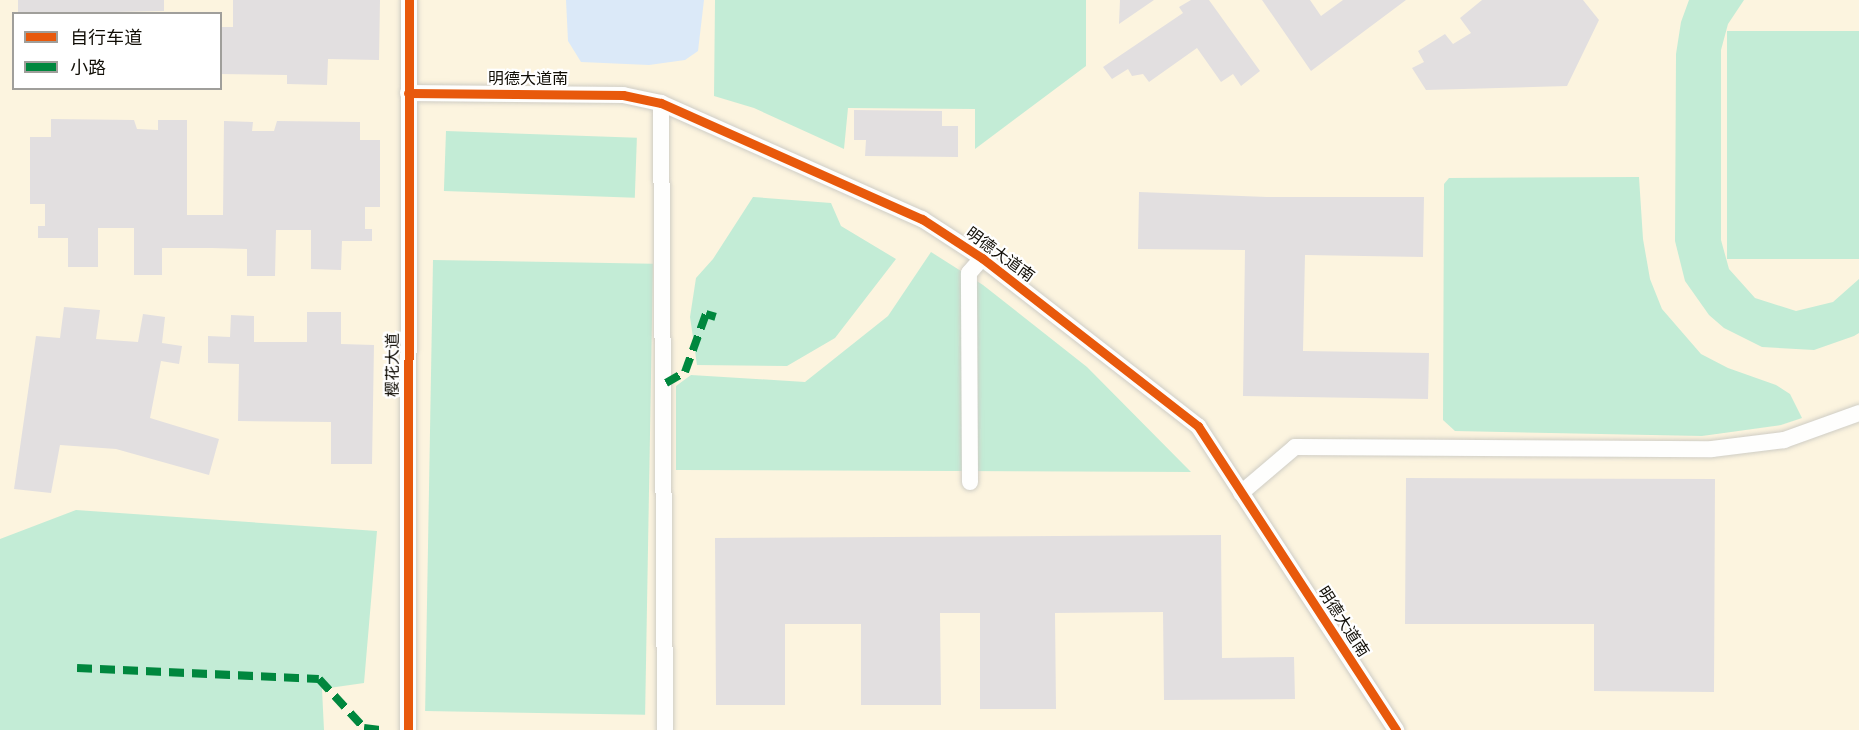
<!DOCTYPE html>
<html>
<head>
<meta charset="utf-8">
<style>
  body { margin:0 }
  #map { position:relative; width:1859px; height:730px; overflow:hidden; background:#faf8f2; font-family:Poppins,"Noto Sans SC",sans-serif }
  div>[style] { position:absolute }
  .built>* { inset:0; background:#fcf4df }
  .green>* { inset:0; background:#c3ecd6; transform-origin:0 0 }
  .water>* { inset:0; background:#dbe9f8 }
  .building>* { inset:0; background:#e2dfe0 }
  .roads { filter:drop-shadow(0 0 2px #cfcdc5) drop-shadow(0 0 2px #cfcdc5) }
  .minor>* { height:16px; margin:-8px; padding:0 8px; transform-origin:8px; border-radius:8px; background:#fefefd }
  .quiet>* { height:8px; margin-top:-4px; transform-origin:0; background:repeating-linear-gradient(90deg,#00873e 0 15px,transparent 0 23px) }
  .cycleway>* { height:9px; margin:-4.5px; padding:0 4.5px; transform-origin:4.5px; border-radius:4.5px; background:#e8590c }
  span { translate:-50% -50%; white-space:nowrap; text-align:center; line-height:1.15; -webkit-text-stroke:4.5px #fff; paint-order:stroke }
  .street-label { font-size:16px; color:#110e06 }
  .legend { position:absolute; left:12px; top:12px; width:210px; height:78px; box-sizing:border-box; background:#fff; border:2px solid #a09f9b; margin:0; padding:8px 10px; list-style:none; font-size:18px; color:#110e06 }
  .legend li { display:flex; align-items:center; gap:12px; height:30px }
  .legend b { width:30px; border:2px solid #a09f9b }
</style>
</head>
<body>
<div id="map">
  <div class="built">
    <div style="clip-path:polygon(evenodd,0 0,1859px 0,1859px 730px,0 730px,0 0,14px 14px,220px 14px,220px 88px,14px 88px,14px 14px)"></div>
  </div>
  <div class="green">
    <div style="clip-path:polygon(715px 0,1086px 0,1086px 66px,975px 149px,975px 109px,848px 108px,844px 149px,754px 108px,714px 96px)"></div>
    <div style="clip-path:polygon(1689px 0,1744px 0,1728px 24px,1721px 50px,1721px 240px,1729px 269px,1755px 298px,1796px 311px,1833px 302px,1859px 279px,1859px 333px,1854px 336px,1814px 350px,1762px 347px,1724px 328px,1709px 315px,1685px 281px,1675px 241px,1676px 54px,1681px 22px)"></div>
    <div style="left:1727px;top:31px;width:132px;height:228px"></div>
    <div style="left:446px;top:131px;width:191px;height:60px;rotate:2deg"></div>
    <div style="clip-path:polygon(1639px 177px,1643px 239px,1650px 279px,1662px 309px,1701px 354px,1728px 368px,1776px 385px,1790px 394px,1802px 418px,1781px 425px,1702px 436px,1455px 431px,1443px 420px,1444px 184px,1449px 178px)"></div>
    <div style="clip-path:polygon(753px 197px,831px 203px,841px 226px,896px 259px,835px 338px,787px 366px,697px 365px,690px 317px,696px 278px,713px 259px)"></div>
    <div style="clip-path:polygon(931px 252px,983px 285px,1087px 367px,1191px 472px,676px 470px,676px 386px,691px 375px,805px 382px,888px 316px)"></div>
    <div style="left:433px;top:260px;width:220px;height:451px;rotate:1deg"></div>
    <div style="clip-path:polygon(76px 510px,377px 531px,364px 683px,322px 689px,324px 730px,0 730px,0 539px)"></div>
  </div>
  <div class="water">
    <div style="clip-path:polygon(566px 0,704px 0,698px 51px,685px 60px,649px 65px,581px 62px,568px 41px)"></div>
  </div>
  <div class="building">
    <div style="clip-path:polygon(18px 0,164px 0,164px 11px,18px 14px)"></div>
    <div style="clip-path:polygon(233px 0,380px 0,379px 60px,328px 59px,327px 85px,287px 84px,287px 75px,220px 74px,220px 27px,233px 27px)"></div>
    <div style="clip-path:polygon(1120px 0,1154px 0,1119px 24px)"></div>
    <div style="clip-path:polygon(1191px 0,1209px 0,1260px 71px,1241px 86px,1233px 74px,1221px 82px,1197px 48px,1149px 82px,1143px 74px,1132px 76px,1128px 69px,1112px 79px,1103px 67px,1183px 13px,1179px 7px)"></div>
    <div style="clip-path:polygon(1262px 0,1310px 0,1321px 16px,1343px 0,1406px 0,1311px 71px)"></div>
    <div style="clip-path:polygon(1482px 0,1583px 0,1599px 20px,1567px 86px,1426px 90px,1412px 68px,1424px 62px,1418px 51px,1445px 34px,1453px 44px,1471px 33px,1460px 18px)"></div>
    <div style="clip-path:polygon(854px 110px,942px 111px,942px 126px,958px 126px,958px 157px,865px 156px,866px 140px,854px 140px)"></div>
    <div style="clip-path:polygon(51px 119px,134px 120px,137px 129px,158px 130px,158px 120px,187px 120px,187px 215px,223px 215px,224px 121px,253px 122px,252px 131px,274px 131px,277px 121px,360px 122px,360px 140px,380px 140px,380px 207px,365px 207px,365px 229px,372px 229px,372px 241px,342px 241px,341px 270px,311px 269px,311px 230px,276px 230px,275px 276px,247px 276px,247px 249px,212px 248px,162px 248px,162px 275px,134px 275px,134px 228px,98px 228px,98px 267px,68px 267px,68px 238px,38px 238px,38px 226px,45px 226px,45px 204px,30px 204px,30px 137px,51px 137px)"></div>
    <div style="clip-path:polygon(1139px 192px,1267px 197px,1424px 197px,1423px 257px,1305px 255px,1303px 351px,1429px 353px,1428px 399px,1243px 396px,1245px 250px,1138px 249px)"></div>
    <div style="clip-path:polygon(64px 307px,100px 310px,96px 339px,138px 342px,143px 314px,165px 317px,162px 343px,182px 346px,179px 364px,161px 361px,150px 418px,219px 439px,209px 475px,116px 449px,60px 445px,51px 493px,14px 489px,36px 336px,60px 338px)"></div>
    <div style="clip-path:polygon(307px 312px,341px 312px,341px 344px,374px 345px,372px 464px,331px 464px,331px 422px,238px 421px,239px 364px,208px 363px,208px 336px,230px 337px,231px 315px,254px 316px,254px 342px,307px 342px)"></div>
    <div style="clip-path:polygon(1406px 478px,1715px 479px,1714px 692px,1594px 691px,1594px 624px,1405px 624px)"></div>
    <div style="clip-path:polygon(1221px 535px,1222px 658px,1294px 657px,1295px 699px,1164px 700px,1163px 612px,1055px 613px,1056px 709px,980px 709px,980px 613px,940px 613px,941px 705px,861px 705px,861px 624px,785px 624px,785px 705px,716px 705px,715px 538px)"></div>
  </div>
  <div class="roads">
    <div class="minor">
      <div style="left:408px;top:93px;width:215px;rotate:0.5deg"></div>
      <div style="left:623px;top:95px;width:39px;rotate:12deg"></div>
      <div style="left:661px;top:103px;width:286px;rotate:24deg"></div>
      <div style="left:922px;top:219px;width:72px;rotate:33deg"></div>
      <div style="left:982px;top:258px;width:274px;rotate:37.9deg"></div>
      <div style="left:1198px;top:426px;width:363px;rotate:56.9deg"></div>
      <div style="left:661px;top:103px;width:627px;rotate:89.63deg"></div>
      <div style="left:970px;top:482px;width:209px;rotate:-90.3deg"></div>
      <div style="left:969px;top:273px;width:20px;rotate:-49deg"></div>
      <div style="left:1241px;top:493px;width:71px;rotate:-40.4deg"></div>
      <div style="left:1295px;top:447px;width:417px;rotate:0.3deg"></div>
      <div style="left:1712px;top:449px;width:73px;rotate:-7.1deg"></div>
      <div style="left:1784px;top:440px;width:80px;rotate:-19.8deg"></div>
      <div style="left:408px;top:730px;width:730px;rotate:-89.92deg"></div>
    </div>
  </div>
  <div class="quiet">
    <div style="left:666px;top:383px;width:22px;rotate:-30deg"></div>
    <div style="left:685px;top:372px;width:62px;rotate:-70.1deg"></div>
    <div style="left:706px;top:314px;width:10px;rotate:17deg"></div>
    <div style="left:77px;top:668px;width:242px;rotate:2.6deg"></div>
    <div style="left:319px;top:679px;width:67px;rotate:47.4deg"></div>
    <div style="left:364px;top:728px;width:16px;rotate:7deg"></div>
  </div>
  <div class="cycleway">
    <div style="left:408px;top:93px;width:215px;rotate:0.5deg"></div>
    <div style="left:623px;top:95px;width:39px;rotate:12deg"></div>
    <div style="left:661px;top:103px;width:286px;rotate:24deg"></div>
    <div style="left:922px;top:219px;width:72px;rotate:33deg"></div>
    <div style="left:982px;top:258px;width:274px;rotate:37.9deg"></div>
    <div style="left:1198px;top:426px;width:363px;rotate:56.9deg"></div>
    <div style="left:408px;top:730px;width:730px;rotate:-89.92deg"></div>
  </div>
  <div class="street-label">
    <span style="left:528px;top:79px">明德大道南</span>
    <span style="left:1000px;top:255px;rotate:36deg">明德大道南</span>
    <span style="left:393px;top:365px;rotate:-90deg">樱花大道</span>
    <span style="left:1343px;top:622px;rotate:57deg">明德大道南</span>
  </div>
  <ul class="legend">
  <li><b style="height:8px;background:#e8590c"></b>自行车道</li>
  <li><b style="height:8px;background:#00873e"></b>小路</li>
  </ul>
</div>
</body>
</html>
